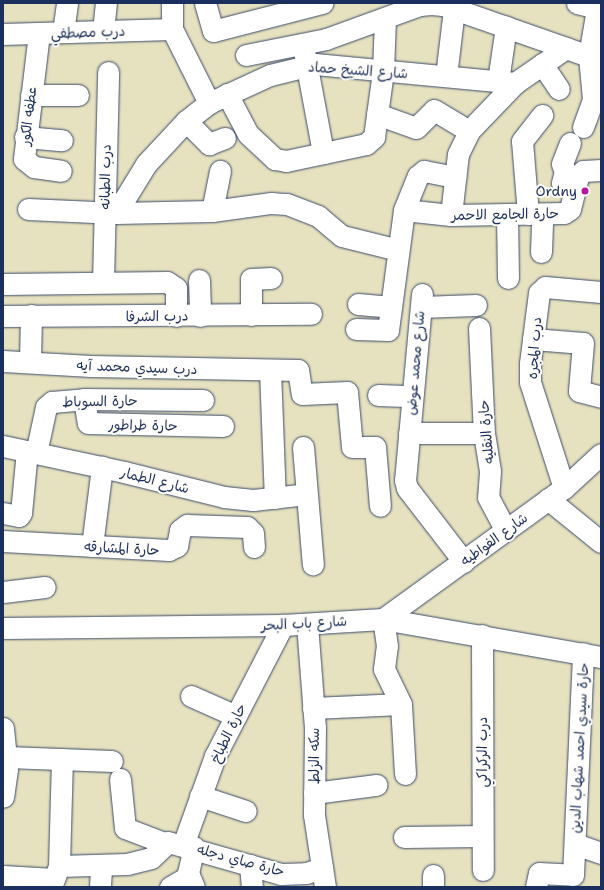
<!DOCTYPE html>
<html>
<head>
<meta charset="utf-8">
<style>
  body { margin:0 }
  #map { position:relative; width:604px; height:890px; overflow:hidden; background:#e6e1be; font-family:"Shantell Sans","Playpen Sans Arabic",sans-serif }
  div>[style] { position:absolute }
  .roads { filter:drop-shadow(0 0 1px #394a6c) drop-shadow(0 0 1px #394a6c) }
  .minor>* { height:21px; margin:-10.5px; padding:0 10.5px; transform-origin:10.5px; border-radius:10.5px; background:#fff }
  .dots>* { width:11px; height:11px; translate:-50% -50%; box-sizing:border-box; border:2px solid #fdfcf7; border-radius:50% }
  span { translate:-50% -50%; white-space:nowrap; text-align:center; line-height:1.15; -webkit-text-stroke:4px #fdfcf7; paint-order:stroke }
  .street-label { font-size:14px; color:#1b2f5e }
  .poi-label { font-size:14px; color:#1b2f5e }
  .right { translate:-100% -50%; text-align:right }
  .frame { position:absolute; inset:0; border:4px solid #1b2f5e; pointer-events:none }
</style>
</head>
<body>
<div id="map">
  <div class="roads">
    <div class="minor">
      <div style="left:172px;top:3px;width:26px;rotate:90deg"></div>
      <div style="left:172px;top:29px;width:83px;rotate:63.4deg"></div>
      <div style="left:205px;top:3px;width:29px;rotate:74deg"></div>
      <div style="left:213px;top:31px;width:113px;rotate:-14.4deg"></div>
      <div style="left:577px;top:3px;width:21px;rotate:14deg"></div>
      <div style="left:103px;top:31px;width:28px;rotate:-84deg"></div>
      <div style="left:63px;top:32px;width:29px;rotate:-82deg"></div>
      <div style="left:39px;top:33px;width:127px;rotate:96.8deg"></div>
      <div style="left:24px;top:159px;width:13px;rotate:39deg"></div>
      <div style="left:34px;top:167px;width:27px;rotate:8deg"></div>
      <div style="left:3px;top:34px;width:169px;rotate:-1.7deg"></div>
      <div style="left:304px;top:51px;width:104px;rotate:79.4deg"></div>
      <div style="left:246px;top:55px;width:82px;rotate:-11.3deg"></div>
      <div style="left:326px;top:39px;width:100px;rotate:-19.9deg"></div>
      <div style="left:420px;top:5px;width:11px;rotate:-5deg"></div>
      <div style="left:431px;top:4px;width:12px;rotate:5deg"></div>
      <div style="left:443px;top:5px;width:155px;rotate:19.3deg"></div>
      <div style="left:542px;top:64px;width:30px;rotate:56deg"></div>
      <div style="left:446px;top:76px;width:67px;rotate:-83.2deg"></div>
      <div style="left:498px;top:81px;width:55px;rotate:-81.6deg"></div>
      <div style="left:227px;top:94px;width:45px;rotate:62.3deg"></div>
      <div style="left:248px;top:134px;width:37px;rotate:43deg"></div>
      <div style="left:275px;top:159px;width:11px;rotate:10deg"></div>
      <div style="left:286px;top:161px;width:82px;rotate:-12deg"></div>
      <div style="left:366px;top:144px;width:11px;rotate:-41deg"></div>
      <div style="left:374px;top:137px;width:67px;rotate:-82.2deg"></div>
      <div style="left:383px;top:71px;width:52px;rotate:-87.8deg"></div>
      <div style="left:31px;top:95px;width:47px"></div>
      <div style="left:377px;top:114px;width:41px;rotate:19.7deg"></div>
      <div style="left:416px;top:128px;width:25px;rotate:-45deg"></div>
      <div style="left:434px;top:110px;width:41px;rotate:31deg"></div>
      <div style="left:186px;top:121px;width:33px;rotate:45deg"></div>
      <div style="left:209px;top:144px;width:17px;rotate:-21deg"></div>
      <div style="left:583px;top:127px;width:30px;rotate:-70deg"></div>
      <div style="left:593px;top:99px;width:43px;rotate:-95.3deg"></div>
      <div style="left:589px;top:56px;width:54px;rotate:-80.4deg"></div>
      <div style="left:25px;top:137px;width:37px;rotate:5deg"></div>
      <div style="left:570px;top:143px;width:22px;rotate:111deg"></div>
      <div style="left:562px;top:164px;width:8px;rotate:67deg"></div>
      <div style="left:565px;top:171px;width:12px;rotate:104deg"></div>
      <div style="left:562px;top:183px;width:14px;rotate:21deg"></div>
      <div style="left:28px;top:209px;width:88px;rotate:2.6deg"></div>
      <div style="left:116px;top:213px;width:96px;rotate:-1.2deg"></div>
      <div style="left:212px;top:211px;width:60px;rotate:-7.7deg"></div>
      <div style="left:271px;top:203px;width:16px;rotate:4deg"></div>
      <div style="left:287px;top:204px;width:33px;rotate:21deg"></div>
      <div style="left:318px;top:216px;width:31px;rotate:40deg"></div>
      <div style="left:342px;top:236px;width:58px;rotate:14deg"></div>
      <div style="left:404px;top:210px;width:47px;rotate:6.1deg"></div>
      <div style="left:451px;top:215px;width:113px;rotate:-1deg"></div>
      <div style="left:564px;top:213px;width:7px;rotate:-34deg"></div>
      <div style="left:570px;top:209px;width:34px;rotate:-76deg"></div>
      <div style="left:578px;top:176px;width:7px;rotate:-45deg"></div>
      <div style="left:583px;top:171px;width:18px;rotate:-3deg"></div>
      <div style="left:212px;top:211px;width:41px;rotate:-78.7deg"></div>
      <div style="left:116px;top:213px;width:57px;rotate:-58.5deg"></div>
      <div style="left:146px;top:164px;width:59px;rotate:-47.1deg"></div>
      <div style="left:186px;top:121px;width:29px;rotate:-38deg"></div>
      <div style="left:209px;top:103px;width:67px;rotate:-24.7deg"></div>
      <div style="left:270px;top:75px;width:46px;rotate:-13.7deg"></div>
      <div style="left:315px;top:64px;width:201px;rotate:5.4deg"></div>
      <div style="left:507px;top:214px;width:64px;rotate:89.1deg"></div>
      <div style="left:528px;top:214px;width:73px;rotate:-94.7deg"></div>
      <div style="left:522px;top:141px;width:33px;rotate:-52deg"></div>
      <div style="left:451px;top:215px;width:61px;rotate:-83.5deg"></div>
      <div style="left:458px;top:154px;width:25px;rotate:-64deg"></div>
      <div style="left:469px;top:131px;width:66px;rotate:-46.2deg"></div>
      <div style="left:515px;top:83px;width:62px;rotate:-34.5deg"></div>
      <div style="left:541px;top:252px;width:38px;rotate:-88deg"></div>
      <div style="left:199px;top:280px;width:36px;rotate:88deg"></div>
      <div style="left:103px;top:282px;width:210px;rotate:-88.6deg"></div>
      <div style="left:3px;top:284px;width:164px;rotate:-0.7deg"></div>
      <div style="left:167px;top:282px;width:11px;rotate:34deg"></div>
      <div style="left:176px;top:288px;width:28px;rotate:90deg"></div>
      <div style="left:422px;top:294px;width:187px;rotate:95.2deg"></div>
      <div style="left:405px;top:480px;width:8px;rotate:76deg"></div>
      <div style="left:407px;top:488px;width:93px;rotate:52.4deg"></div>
      <div style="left:358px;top:304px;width:33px;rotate:5deg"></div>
      <div style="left:421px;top:307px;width:55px;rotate:-2.1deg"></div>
      <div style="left:251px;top:315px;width:36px;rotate:-90deg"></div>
      <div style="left:251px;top:279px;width:20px;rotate:-3deg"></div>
      <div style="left:3px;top:316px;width:308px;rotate:-0.4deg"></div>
      <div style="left:479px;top:328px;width:105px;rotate:87.3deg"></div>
      <div style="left:484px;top:433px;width:38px;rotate:81deg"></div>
      <div style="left:490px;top:471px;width:26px;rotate:94deg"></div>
      <div style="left:488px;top:497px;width:38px;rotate:62deg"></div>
      <div style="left:356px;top:329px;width:32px;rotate:2deg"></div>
      <div style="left:388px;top:330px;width:121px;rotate:-82.4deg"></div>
      <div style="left:404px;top:210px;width:37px;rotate:-68deg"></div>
      <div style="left:418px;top:176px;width:8px;rotate:-40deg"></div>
      <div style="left:424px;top:171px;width:32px;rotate:11deg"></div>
      <div style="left:533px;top:339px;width:50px;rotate:4.6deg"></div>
      <div style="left:583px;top:343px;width:48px;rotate:94.8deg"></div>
      <div style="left:579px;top:391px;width:23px;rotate:15deg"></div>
      <div style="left:3px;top:361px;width:88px;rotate:3.3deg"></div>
      <div style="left:91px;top:366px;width:207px;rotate:1.1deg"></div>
      <div style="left:298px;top:370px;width:24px;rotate:81deg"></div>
      <div style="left:302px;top:394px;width:45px;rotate:-2.5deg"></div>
      <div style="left:347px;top:392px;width:55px;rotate:84.8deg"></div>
      <div style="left:352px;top:447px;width:23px"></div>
      <div style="left:375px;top:447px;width:59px;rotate:85.2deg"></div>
      <div style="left:30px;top:362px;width:47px;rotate:-88.8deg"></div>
      <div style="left:270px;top:370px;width:128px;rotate:87.8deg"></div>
      <div style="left:378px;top:395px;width:34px;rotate:2deg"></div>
      <div style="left:84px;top:399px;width:24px;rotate:81deg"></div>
      <div style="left:88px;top:423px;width:135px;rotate:1.3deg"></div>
      <div style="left:409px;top:433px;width:75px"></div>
      <div style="left:3px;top:446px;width:124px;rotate:12.1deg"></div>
      <div style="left:124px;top:472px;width:103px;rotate:14deg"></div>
      <div style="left:224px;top:497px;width:29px;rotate:6deg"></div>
      <div style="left:253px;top:500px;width:54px;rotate:-6.3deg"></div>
      <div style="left:303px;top:447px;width:118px;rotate:85.2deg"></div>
      <div style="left:36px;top:453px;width:47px;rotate:-77.7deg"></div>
      <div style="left:46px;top:407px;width:8px;rotate:-40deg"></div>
      <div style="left:52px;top:402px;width:32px;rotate:-5deg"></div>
      <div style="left:84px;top:399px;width:119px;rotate:0.5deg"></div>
      <div style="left:564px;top:488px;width:111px;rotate:-107.8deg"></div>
      <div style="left:530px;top:382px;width:19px;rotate:-90deg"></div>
      <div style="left:530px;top:363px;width:71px;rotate:-82.7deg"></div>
      <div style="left:539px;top:293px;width:8px;rotate:-45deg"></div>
      <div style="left:545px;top:287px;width:56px;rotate:5.1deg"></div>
      <div style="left:548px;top:499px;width:68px;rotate:39.1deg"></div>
      <div style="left:3px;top:513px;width:16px;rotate:11deg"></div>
      <div style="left:19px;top:516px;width:4px;rotate:-56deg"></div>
      <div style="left:21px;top:513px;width:62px;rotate:-84.5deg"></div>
      <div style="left:3px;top:541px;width:166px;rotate:3.1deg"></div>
      <div style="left:169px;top:550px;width:9px;rotate:-27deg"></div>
      <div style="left:177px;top:546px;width:16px;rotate:-79deg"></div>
      <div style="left:180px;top:530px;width:9px;rotate:-36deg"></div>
      <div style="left:187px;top:525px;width:60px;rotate:1.9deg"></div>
      <div style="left:247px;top:527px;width:8px;rotate:45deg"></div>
      <div style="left:253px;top:533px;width:14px;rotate:86deg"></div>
      <div style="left:92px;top:546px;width:80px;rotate:-82.8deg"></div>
      <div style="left:3px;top:592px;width:42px;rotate:-6.8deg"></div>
      <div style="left:307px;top:624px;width:104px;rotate:85.6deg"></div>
      <div style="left:315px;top:728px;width:87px;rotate:90.7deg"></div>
      <div style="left:314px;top:815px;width:73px;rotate:81.3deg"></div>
      <div style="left:3px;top:628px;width:280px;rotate:-0.6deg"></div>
      <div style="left:283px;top:625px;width:100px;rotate:-3.4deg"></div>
      <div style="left:383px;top:619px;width:221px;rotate:9.9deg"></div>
      <div style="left:482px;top:635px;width:235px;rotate:89.8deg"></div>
      <div style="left:191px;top:696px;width:49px;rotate:24deg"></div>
      <div style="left:313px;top:708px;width:88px;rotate:-2.6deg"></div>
      <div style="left:3px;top:728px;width:41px;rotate:84.4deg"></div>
      <div style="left:7px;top:769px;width:28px;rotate:98deg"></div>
      <div style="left:7px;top:757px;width:105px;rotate:2.2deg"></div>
      <div style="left:405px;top:774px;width:70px;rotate:-93.3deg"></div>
      <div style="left:401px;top:704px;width:39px;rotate:-116deg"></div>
      <div style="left:384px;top:669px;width:23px;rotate:-83deg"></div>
      <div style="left:387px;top:646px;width:27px;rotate:-98deg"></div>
      <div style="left:383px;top:619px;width:223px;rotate:-35.9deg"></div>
      <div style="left:564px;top:488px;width:50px;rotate:-42.6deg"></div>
      <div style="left:120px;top:779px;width:49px;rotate:84.2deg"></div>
      <div style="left:125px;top:828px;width:42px;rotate:21deg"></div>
      <div style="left:314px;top:793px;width:63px;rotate:-7.4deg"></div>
      <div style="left:200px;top:796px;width:48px;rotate:18.1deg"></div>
      <div style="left:404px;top:837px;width:78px;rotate:-0.7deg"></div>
      <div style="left:575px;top:844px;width:28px;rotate:19deg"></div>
      <div style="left:183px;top:845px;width:95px;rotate:-70.2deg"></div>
      <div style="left:215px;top:756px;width:148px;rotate:-62.6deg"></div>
      <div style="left:194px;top:847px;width:27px;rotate:103deg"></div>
      <div style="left:188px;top:873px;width:15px;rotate:67deg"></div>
      <div style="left:250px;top:865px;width:22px;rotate:85deg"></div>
      <div style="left:59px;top:866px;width:68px;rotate:-1.7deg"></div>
      <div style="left:127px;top:864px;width:25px;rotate:-14deg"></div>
      <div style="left:151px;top:858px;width:23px;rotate:-43deg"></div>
      <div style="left:168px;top:842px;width:117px;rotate:15.8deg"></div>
      <div style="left:281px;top:874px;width:25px;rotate:-2deg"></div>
      <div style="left:306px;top:873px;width:17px;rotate:-17deg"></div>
      <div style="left:3px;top:876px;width:51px;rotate:3.4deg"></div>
      <div style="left:51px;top:887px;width:22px;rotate:-69deg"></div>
      <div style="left:59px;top:866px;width:107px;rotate:-88.4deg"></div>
      <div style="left:100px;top:887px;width:20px;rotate:-87deg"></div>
      <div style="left:170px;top:887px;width:22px;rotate:-30deg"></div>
      <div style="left:433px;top:887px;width:12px;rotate:-90deg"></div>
      <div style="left:536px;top:887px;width:14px;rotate:-78deg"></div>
      <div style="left:539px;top:873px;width:34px;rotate:3deg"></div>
      <div style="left:573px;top:875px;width:222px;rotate:-87.4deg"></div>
    </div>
  </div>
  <div class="dots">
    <div style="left:585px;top:191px;background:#b5179e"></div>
  </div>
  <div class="street-label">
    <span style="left:88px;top:32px;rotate:-2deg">درب مصطفي</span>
    <span style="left:358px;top:70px;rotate:4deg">شارع الشيخ حماد</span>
    <span style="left:28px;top:116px;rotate:-83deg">عطفه الكور</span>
    <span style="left:105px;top:177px;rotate:-89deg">درب الطبانه</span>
    <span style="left:505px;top:214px;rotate:-1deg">حارة الجامع الاحمر</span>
    <span style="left:157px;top:316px;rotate:-1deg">درب الشرفا</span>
    <span style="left:534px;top:348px;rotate:-86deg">درب المجره</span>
    <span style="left:415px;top:363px;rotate:-85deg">شارع محمد عوض</span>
    <span style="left:137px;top:367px;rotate:2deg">درب سيدي محمد آيه</span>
    <span style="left:100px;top:401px;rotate:-1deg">حارة السوباط</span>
    <span style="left:143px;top:425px;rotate:1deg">حارة طراطور</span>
    <span style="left:486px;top:432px;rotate:-95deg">حارة النقليه</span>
    <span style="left:155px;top:480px;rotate:14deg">شارع الطمار</span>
    <span style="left:494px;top:539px;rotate:-36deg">شارع الفواطيه</span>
    <span style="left:122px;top:548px;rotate:3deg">حارة المشارقه</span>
    <span style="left:304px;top:623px;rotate:-3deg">شارع باب البحر</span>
    <span style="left:228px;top:733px;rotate:-64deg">حارة الطباخ</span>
    <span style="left:579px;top:748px;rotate:-87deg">حارة سيدي احمد شهاب الدين</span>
    <span style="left:482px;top:752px;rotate:-90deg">درب الركراكي</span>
    <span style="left:314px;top:756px;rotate:-90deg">سكه الزلط</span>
    <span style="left:241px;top:860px;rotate:15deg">حارة صاي دجله</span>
  </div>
  <div class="poi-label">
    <span class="right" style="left:577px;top:191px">Ordny</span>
  </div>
  <div class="frame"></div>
</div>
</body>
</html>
